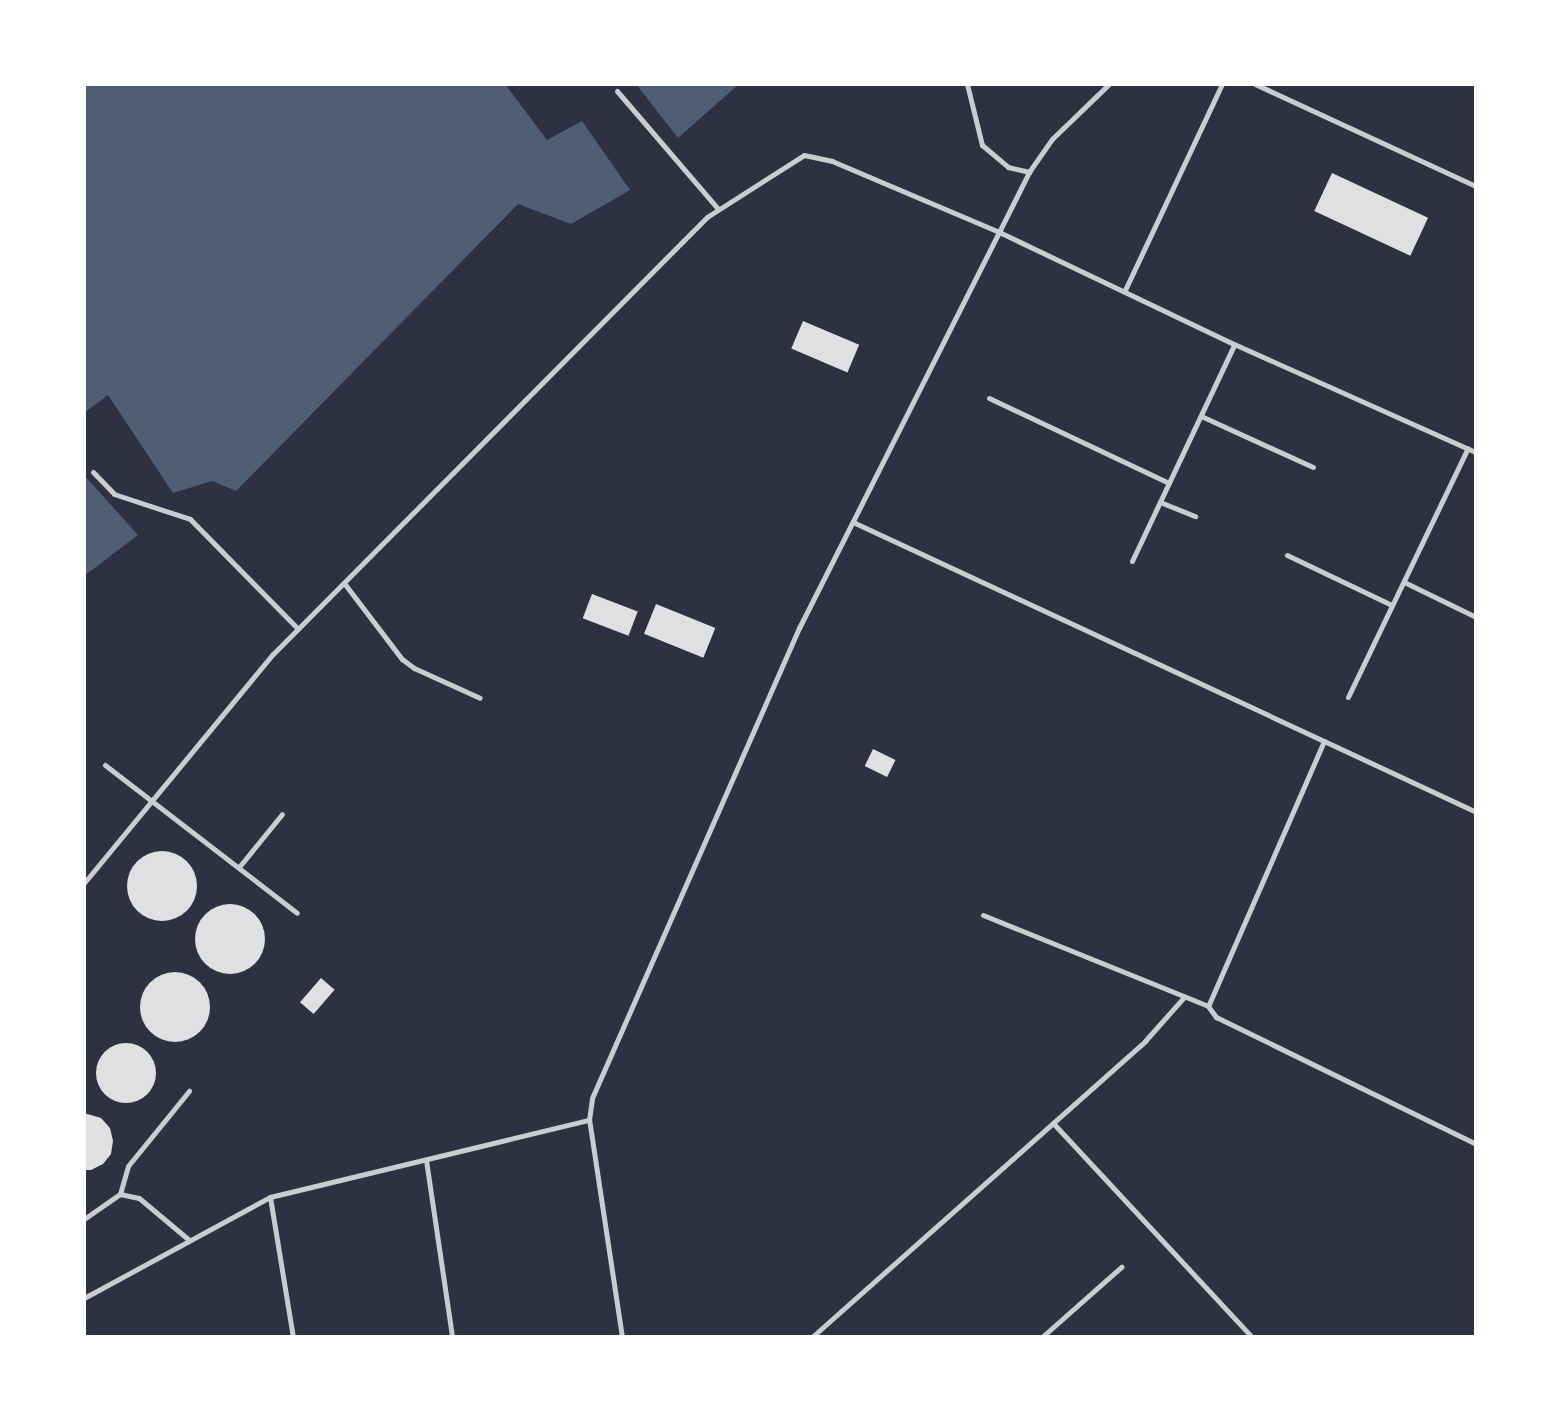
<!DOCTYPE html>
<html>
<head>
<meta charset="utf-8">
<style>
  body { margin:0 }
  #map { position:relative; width:1560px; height:1421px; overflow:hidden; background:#2d3142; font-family:"Zilla Slab",serif }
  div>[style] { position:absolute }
  .water>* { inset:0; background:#4f5d75 }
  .building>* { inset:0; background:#e0e0e3; transform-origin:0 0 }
  .round { border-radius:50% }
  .service>* { height:5px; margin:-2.5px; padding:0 2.5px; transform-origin:2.5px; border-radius:2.5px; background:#caccd0 }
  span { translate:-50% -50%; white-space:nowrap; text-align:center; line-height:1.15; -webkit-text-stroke:8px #fff; paint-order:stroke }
  .frame { position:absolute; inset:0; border:86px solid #fff; pointer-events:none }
</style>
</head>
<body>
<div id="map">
  <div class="water">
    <div style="clip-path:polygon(84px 84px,505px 84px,547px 140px,582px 121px,630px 190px,571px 224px,518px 204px,236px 491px,212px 481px,173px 493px,108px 395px,84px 413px)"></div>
    <div style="clip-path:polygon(636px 84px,739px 84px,678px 138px)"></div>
    <div style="clip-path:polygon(84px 475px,138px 535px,84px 576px)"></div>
  </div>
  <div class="building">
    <div style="left:1332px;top:173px;width:106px;height:42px;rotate:25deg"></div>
    <div style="left:803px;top:321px;width:61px;height:30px;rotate:23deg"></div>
    <div style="left:592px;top:594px;width:49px;height:26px;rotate:21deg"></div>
    <div style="left:656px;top:604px;width:64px;height:32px;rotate:22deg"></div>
    <div style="left:873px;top:749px;width:25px;height:19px;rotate:26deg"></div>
    <div class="round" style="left:127px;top:851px;width:70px;height:70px"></div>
    <div class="round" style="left:195px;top:904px;width:70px;height:70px"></div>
    <div class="round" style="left:140px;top:972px;width:70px;height:70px"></div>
    <div style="left:321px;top:978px;width:18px;height:32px;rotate:41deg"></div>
    <div class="round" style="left:96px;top:1043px;width:60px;height:60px"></div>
    <div style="clip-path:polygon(84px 1113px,101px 1118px,110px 1128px,113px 1141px,111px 1154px,103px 1164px,91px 1170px,84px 1170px)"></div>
  </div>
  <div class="service">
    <div style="left:967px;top:84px;width:63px;rotate:76.2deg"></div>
    <div style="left:982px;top:145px;width:34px;rotate:40deg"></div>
    <div style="left:1008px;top:167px;width:22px;rotate:13deg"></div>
    <div style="left:1255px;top:84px;width:243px;rotate:24.8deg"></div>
    <div style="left:617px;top:91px;width:155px;rotate:49.4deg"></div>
    <div style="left:1125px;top:290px;width:228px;rotate:-64.8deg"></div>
    <div style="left:989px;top:398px;width:199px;rotate:25.3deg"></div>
    <div style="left:1201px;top:416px;width:123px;rotate:24.5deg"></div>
    <div style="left:93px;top:472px;width:30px;rotate:46deg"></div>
    <div style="left:114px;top:494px;width:80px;rotate:18.2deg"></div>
    <div style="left:190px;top:519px;width:154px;rotate:45.5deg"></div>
    <div style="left:1160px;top:502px;width:38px;rotate:22deg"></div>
    <div style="left:855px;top:523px;width:517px;rotate:24.93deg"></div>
    <div style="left:1324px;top:741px;width:289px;rotate:113.6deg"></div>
    <div style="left:1208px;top:1006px;width:14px;rotate:54deg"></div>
    <div style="left:1216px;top:1017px;width:289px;rotate:26deg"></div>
    <div style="left:1287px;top:555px;width:116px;rotate:25.5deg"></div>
    <div style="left:1132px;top:561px;width:239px;rotate:-64.7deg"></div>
    <div style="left:1404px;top:582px;width:80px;rotate:25.9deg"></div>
    <div style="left:344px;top:583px;width:96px;rotate:52.7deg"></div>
    <div style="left:402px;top:659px;width:15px;rotate:37deg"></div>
    <div style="left:414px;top:668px;width:72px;rotate:24.4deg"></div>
    <div style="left:1348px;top:697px;width:276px;rotate:-64.3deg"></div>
    <div style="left:1324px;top:741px;width:168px;rotate:25deg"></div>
    <div style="left:105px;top:765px;width:242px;rotate:37.6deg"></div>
    <div style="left:239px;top:867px;width:68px;rotate:-50.9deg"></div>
    <div style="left:84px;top:883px;width:297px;rotate:-50.5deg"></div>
    <div style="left:273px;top:654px;width:616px;rotate:-45.2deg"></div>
    <div style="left:707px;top:217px;width:115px;rotate:-32.6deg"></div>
    <div style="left:804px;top:155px;width:29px;rotate:12deg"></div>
    <div style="left:832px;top:161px;width:181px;rotate:23deg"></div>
    <div style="left:999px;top:232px;width:260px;rotate:25.5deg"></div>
    <div style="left:1234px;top:344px;width:265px;rotate:24.1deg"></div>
    <div style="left:983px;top:915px;width:243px;rotate:22deg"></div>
    <div style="left:1053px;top:1123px;width:292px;rotate:47.1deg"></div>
    <div style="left:426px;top:1160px;width:179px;rotate:81.6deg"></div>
    <div style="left:120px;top:1194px;width:29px;rotate:-74deg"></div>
    <div style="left:128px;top:1166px;width:97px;rotate:-50.9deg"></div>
    <div style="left:270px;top:1197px;width:142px;rotate:80.7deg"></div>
    <div style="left:84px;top:1219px;width:44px;rotate:-34.8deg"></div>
    <div style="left:120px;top:1194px;width:19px;rotate:12deg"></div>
    <div style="left:139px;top:1198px;width:65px;rotate:40deg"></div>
    <div style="left:84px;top:1298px;width:212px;rotate:-28.5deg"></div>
    <div style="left:270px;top:1197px;width:328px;rotate:-13.6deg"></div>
    <div style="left:622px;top:1337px;width:219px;rotate:-98.6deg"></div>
    <div style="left:589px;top:1120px;width:22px;rotate:-82deg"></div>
    <div style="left:592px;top:1098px;width:514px;rotate:-66.23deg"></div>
    <div style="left:799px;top:628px;width:444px;rotate:-63.2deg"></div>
    <div style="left:999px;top:232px;width:67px;rotate:-63.4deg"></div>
    <div style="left:1029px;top:172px;width:40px;rotate:-55.1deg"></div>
    <div style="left:1052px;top:139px;width:79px;rotate:-44deg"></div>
    <div style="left:812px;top:1337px;width:446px;rotate:-41.6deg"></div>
    <div style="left:1145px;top:1041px;width:59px;rotate:-48.4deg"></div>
    <div style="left:1042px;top:1337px;width:106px;rotate:-41.5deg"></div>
  </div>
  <div class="frame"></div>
</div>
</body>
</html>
